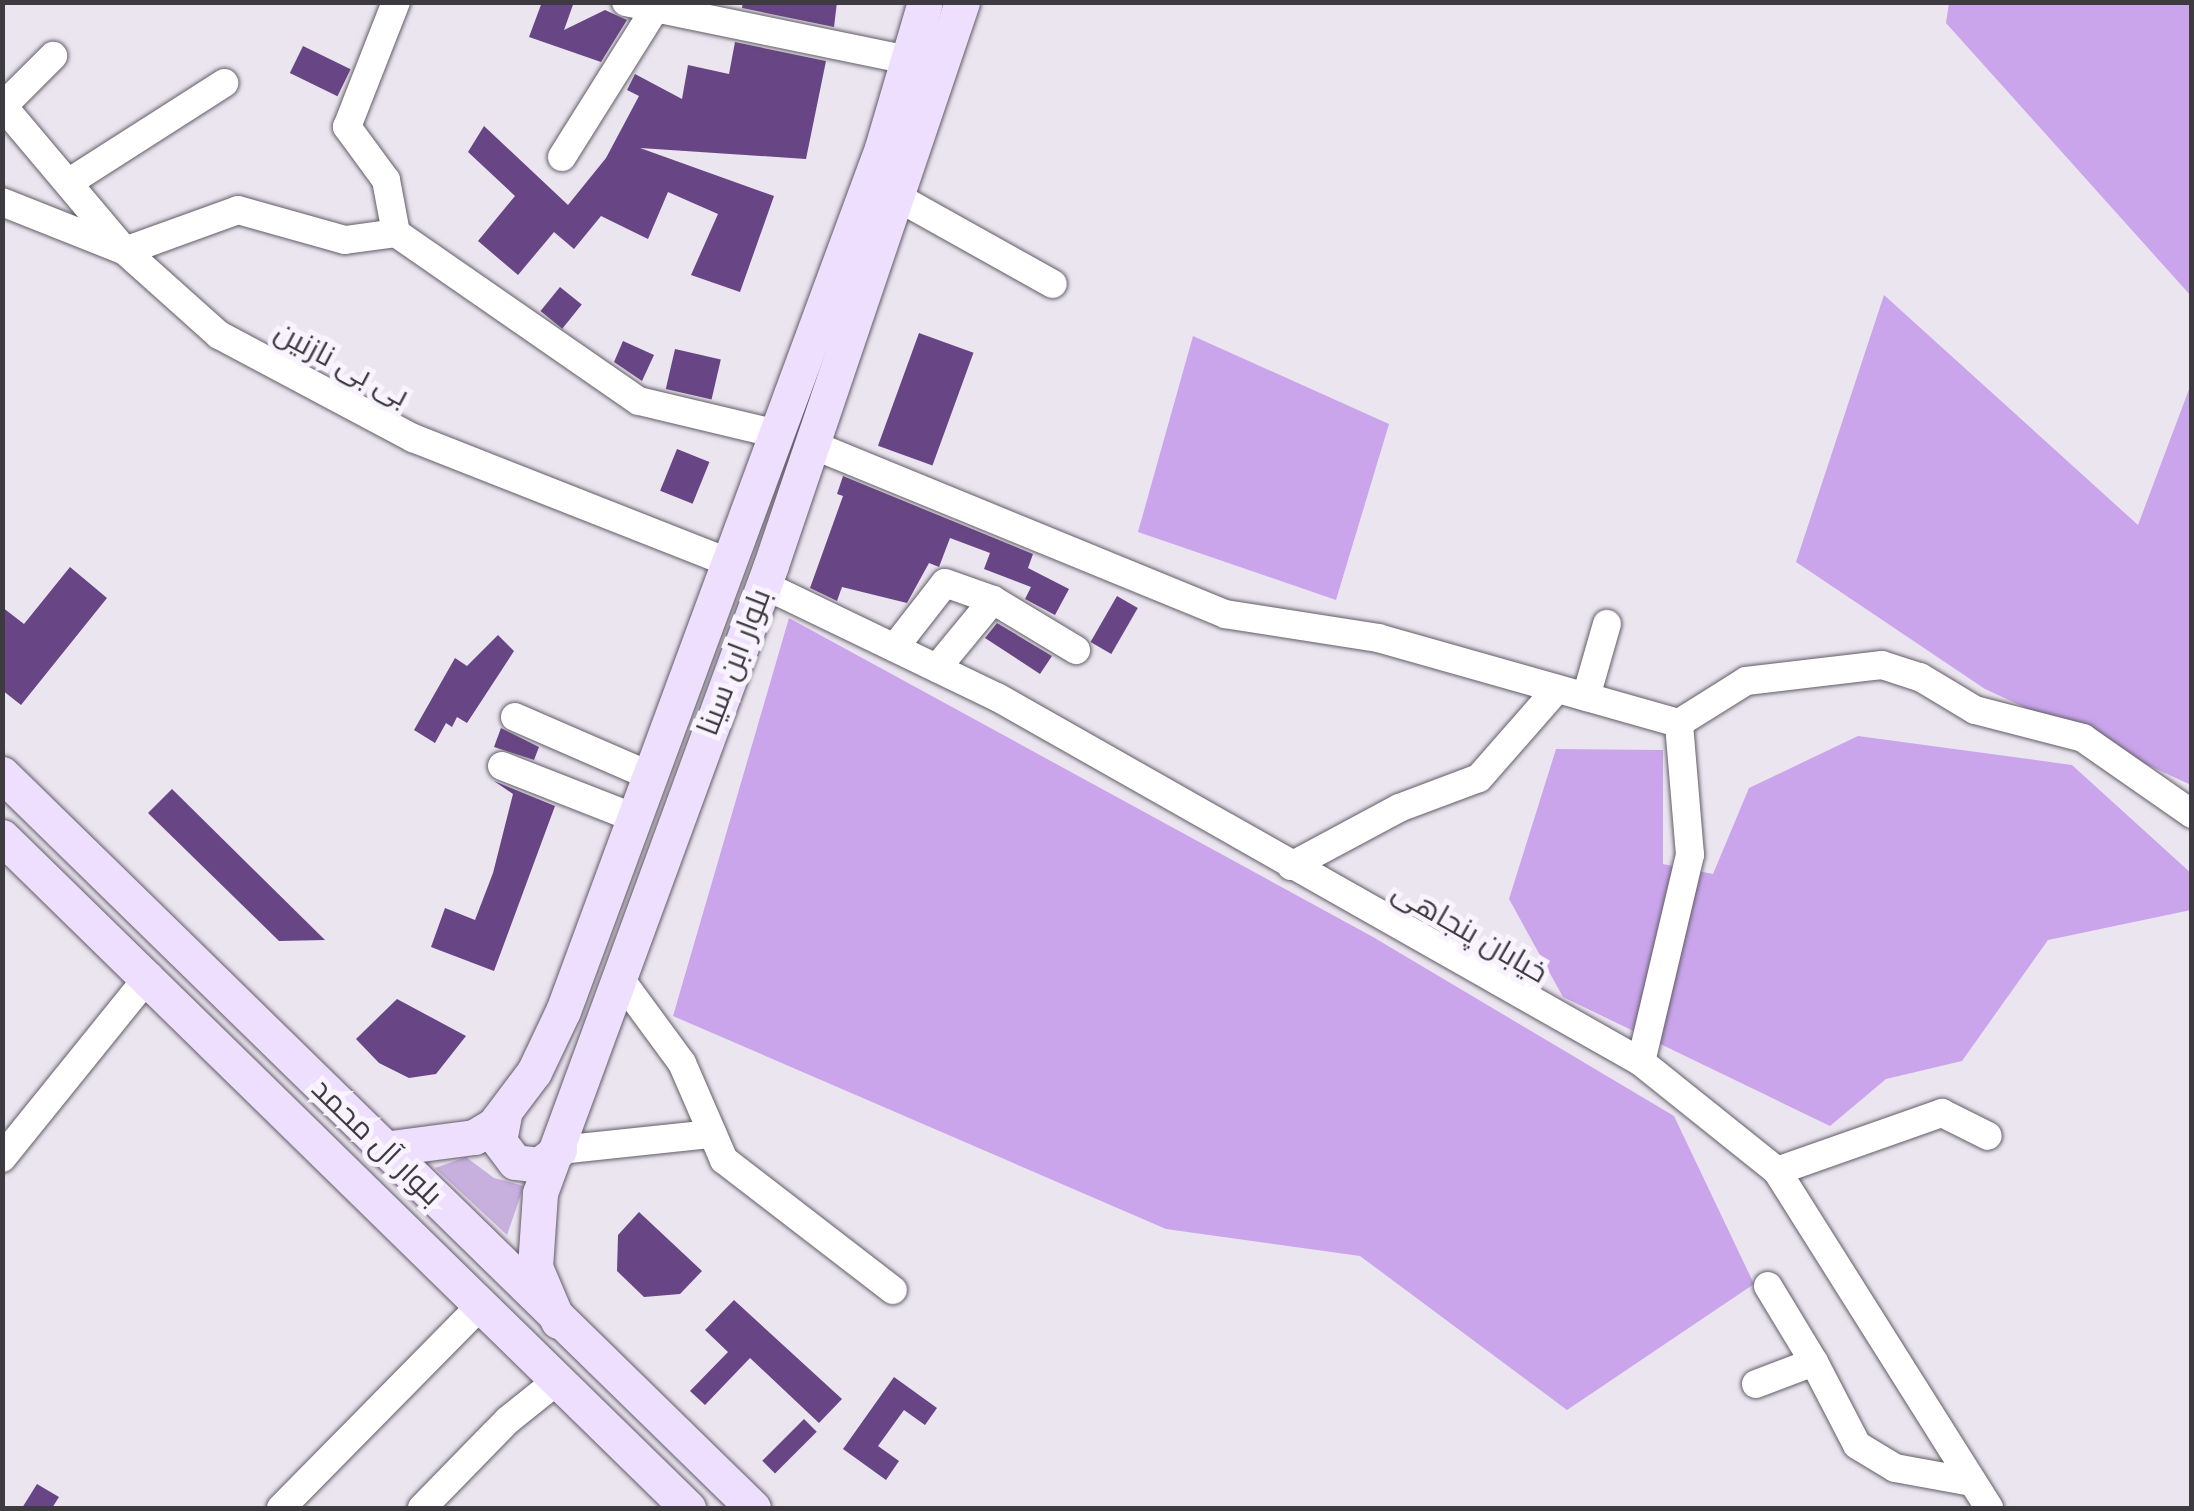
<!DOCTYPE html>
<html>
<head>
<meta charset="utf-8">
<style>
  body { margin:0 }
  #map { position:relative; width:2194px; height:1511px; overflow:hidden; background:#ebe5f0; font-family:"Space Grotesk",Cairo,sans-serif }
  div>[style] { position:absolute }
  .green>* { inset:0; background:#c7afde }
  .forest>* { inset:0; background:#caa5ec }
  .building>* { inset:0; background:#684584; transform-origin:0 0 }
  .roads { filter:drop-shadow(0 0 2px #615d66) drop-shadow(0 0 2px #615d66) }
  .minor>* { height:28px; margin:-14px; padding:0 14px; transform-origin:14px; border-radius:14px; background:#fff }
  .major>* { height:35px; margin:-17.5px; padding:0 17.5px; transform-origin:17.5px; border-radius:17.5px; background:#eedffe }
  span { translate:-50% -50%; white-space:nowrap; text-align:center; line-height:1.15; -webkit-text-stroke:10px #f8f3fe; paint-order:stroke }
  .street-label { font-size:30px; color:#3d3b3f }
  .frame { position:absolute; inset:0; border:5px solid #3d3b3f; pointer-events:none }
</style>
</head>
<body>
<div id="map">
  <div class="green">
    <div style="clip-path:polygon(466px 1157px,494px 1178px,524px 1186px,507px 1235px,435px 1168px)"></div>
  </div>
  <div class="forest">
    <div style="clip-path:polygon(1949px 3px,2191px 3px,2191px 296px,1946px 23px)"></div>
    <div style="clip-path:polygon(1884px 295px,2138px 525px,2191px 384px,2191px 785px,1985px 689px,1796px 562px)"></div>
    <div style="clip-path:polygon(1193px 336px,1389px 424px,1336px 600px,1138px 532px)"></div>
    <div style="clip-path:polygon(789px 618px,1373px 937px,1674px 1116px,1754px 1284px,1567px 1410px,1360px 1256px,1166px 1229px,673px 1016px)"></div>
    <div style="clip-path:polygon(1858px 736px,2072px 765px,2192px 874px,2191px 910px,2048px 940px,1962px 1061px,1886px 1079px,1830px 1126px,1563px 997px,1509px 899px,1556px 749px,1663px 750px,1663px 864px,1713px 874px,1749px 788px)"></div>
  </div>
  <div class="building">
    <div style="clip-path:polygon(542px 2px,574px 2px,564px 30px,605px 10px,627px 20px,601px 62px,529px 37px)"></div>
    <div style="clip-path:polygon(743px 2px,837px 2px,834px 27px,742px 8px)"></div>
    <div style="clip-path:polygon(735px 42px,826px 61px,806px 159px,640px 148px,774px 196px,740px 292px,691px 275px,718px 214px,668px 192px,648px 239px,601px 216px,574px 249px,554px 232px,518px 275px,478px 241px,515px 196px,468px 152px,484px 126px,568px 205px,606px 158px,639px 96px,627px 90px,635px 74px,682px 99px,688px 65px,729px 74px)"></div>
    <div style="left:303px;top:46px;width:53px;height:30px;rotate:26deg"></div>
    <div style="left:560px;top:287px;width:28px;height:31px;rotate:39deg"></div>
    <div style="left:919px;top:333px;width:58px;height:120px;rotate:20deg"></div>
    <div style="clip-path:polygon(623px 341px,654px 355px,642px 381px,614px 362px)"></div>
    <div style="left:675px;top:349px;width:47px;height:41px;rotate:13deg"></div>
    <div style="left:677px;top:449px;width:35px;height:45px;rotate:22deg"></div>
    <div style="clip-path:polygon(843px 476px,1033px 554px,1028px 568px,1069px 589px,1055px 615px,1025px 599px,1031px 587px,984px 569px,990px 553px,950px 538px,939px 567px,929px 563px,907px 603px,842px 587px,837px 601px,810px 588px,843px 496px,837px 494px)"></div>
    <div style="clip-path:polygon(70px 567px,107px 598px,21px 705px,2px 690px,2px 607px,24px 624px)"></div>
    <div style="left:1117px;top:596px;width:24px;height:53px;rotate:30deg"></div>
    <div style="clip-path:polygon(997px 623px,1052px 656px,1040px 674px,985px 638px)"></div>
    <div style="clip-path:polygon(498px 635px,514px 651px,467px 723px,457px 717px,452px 727px,446px 723px,435px 743px,414px 730px,455px 658px,467px 666px)"></div>
    <div style="clip-path:polygon(501px 728px,539px 747px,534px 760px,494px 747px)"></div>
    <div style="clip-path:polygon(494px 781px,555px 806px,494px 971px,431px 947px,445px 908px,475px 920px,493px 873px,513px 794px)"></div>
    <div style="clip-path:polygon(172px 789px,325px 940px,279px 941px,148px 813px)"></div>
    <div style="clip-path:polygon(397px 999px,466px 1036px,436px 1074px,409px 1078px,379px 1063px,356px 1039px)"></div>
    <div style="clip-path:polygon(639px 1212px,702px 1271px,680px 1294px,644px 1297px,617px 1271px,618px 1235px)"></div>
    <div style="clip-path:polygon(734px 1300px,842px 1399px,819px 1423px,750px 1358px,705px 1405px,690px 1391px,728px 1352px,705px 1330px)"></div>
    <div style="clip-path:polygon(894px 1377px,937px 1408px,925px 1425px,904px 1410px,878px 1446px,899px 1461px,886px 1480px,843px 1449px)"></div>
    <div style="left:804px;top:1419px;width:18px;height:59px;rotate:45deg"></div>
    <div style="clip-path:polygon(37px 1484px,59px 1497px,52px 1508px,22px 1508px)"></div>
  </div>
  <div class="roads">
    <div class="minor">
      <div style="left:626px;top:2px;width:289px;rotate:11.6deg"></div>
      <div style="left:2px;top:105px;width:191px;rotate:49.9deg"></div>
      <div style="left:125px;top:251px;width:126px;rotate:41.8deg"></div>
      <div style="left:219px;top:335px;width:220px;rotate:28deg"></div>
      <div style="left:413px;top:438px;width:342px;rotate:21.5deg"></div>
      <div style="left:3px;top:106px;width:71px;rotate:-45deg"></div>
      <div style="left:562px;top:157px;width:175px;rotate:-57.9deg"></div>
      <div style="left:71px;top:181px;width:182px;rotate:-32.6deg"></div>
      <div style="left:899px;top:198px;width:176px;rotate:29.2deg"></div>
      <div style="left:2px;top:202px;width:132px;rotate:21.7deg"></div>
      <div style="left:125px;top:251px;width:120px;rotate:-19.9deg"></div>
      <div style="left:238px;top:210px;width:111px;rotate:15.7deg"></div>
      <div style="left:345px;top:240px;width:51px;rotate:-7.8deg"></div>
      <div style="left:396px;top:233px;width:295px;rotate:34.7deg"></div>
      <div style="left:639px;top:401px;width:143px;rotate:13.4deg"></div>
      <div style="left:396px;top:233px;width:54px;rotate:-100.7deg"></div>
      <div style="left:386px;top:180px;width:66px;rotate:-126.3deg"></div>
      <div style="left:347px;top:127px;width:134px;rotate:-68.6deg"></div>
      <div style="left:813px;top:445px;width:445px;rotate:22.3deg"></div>
      <div style="left:1225px;top:614px;width:155px;rotate:8.9deg"></div>
      <div style="left:1378px;top:638px;width:313px;rotate:15.8deg"></div>
      <div style="left:1679px;top:723px;width:79px;rotate:-32.1deg"></div>
      <div style="left:1746px;top:681px;width:137px;rotate:-6.7deg"></div>
      <div style="left:1882px;top:665px;width:40px;rotate:18deg"></div>
      <div style="left:1920px;top:677px;width:64px;rotate:31deg"></div>
      <div style="left:1975px;top:710px;width:112px;rotate:14.5deg"></div>
      <div style="left:2083px;top:738px;width:133px;rotate:34.9deg"></div>
      <div style="left:764px;top:585px;width:259px;rotate:25.7deg"></div>
      <div style="left:997px;top:697px;width:740px;rotate:29.54deg"></div>
      <div style="left:1641px;top:1062px;width:174px;rotate:38.7deg"></div>
      <div style="left:1777px;top:1171px;width:398px;rotate:57.8deg"></div>
      <div style="left:993px;top:600px;width:97px;rotate:31.1deg"></div>
      <div style="left:895px;top:647px;width:81px;rotate:-52deg"></div>
      <div style="left:945px;top:583px;width:51px;rotate:19.5deg"></div>
      <div style="left:993px;top:600px;width:88px;rotate:129.5deg"></div>
      <div style="left:1586px;top:697px;width:76px;rotate:-74deg"></div>
      <div style="left:515px;top:717px;width:150px;rotate:23.5deg"></div>
      <div style="left:502px;top:766px;width:145px;rotate:21.4deg"></div>
      <div style="left:1291px;top:866px;width:123px;rotate:-28.2deg"></div>
      <div style="left:1399px;top:808px;width:85px;rotate:-20.6deg"></div>
      <div style="left:1479px;top:778px;width:118px;rotate:-48.8deg"></div>
      <div style="left:618px;top:976px;width:108px;rotate:53.7deg"></div>
      <div style="left:682px;top:1063px;width:106px;rotate:66.6deg"></div>
      <div style="left:724px;top:1160px;width:213px;rotate:37.6deg"></div>
      <div style="left:1641px;top:1062px;width:213px;rotate:-76.7deg"></div>
      <div style="left:1690px;top:855px;width:132px;rotate:-94.8deg"></div>
      <div style="left:559px;top:1150px;width:154px;rotate:-6deg"></div>
      <div style="left:2px;top:1158px;width:234px;rotate:-51.1deg"></div>
      <div style="left:1777px;top:1171px;width:175px;rotate:-19.4deg"></div>
      <div style="left:1942px;top:1113px;width:51px;rotate:26.6deg"></div>
      <div style="left:1768px;top:1286px;width:89px;rotate:58.8deg"></div>
      <div style="left:1756px;top:1384px;width:62px;rotate:-20.8deg"></div>
      <div style="left:1814px;top:1362px;width:93px;rotate:62.6deg"></div>
      <div style="left:1857px;top:1445px;width:44px;rotate:31.2deg"></div>
      <div style="left:1895px;top:1468px;width:78px;rotate:10.3deg"></div>
      <div style="left:281px;top:1508px;width:286px;rotate:-45.4deg"></div>
      <div style="left:422px;top:1508px;width:123px;rotate:-45.7deg"></div>
      <div style="left:508px;top:1420px;width:64px;rotate:-38.7deg"></div>
    </div>
    <div class="major">
      <div style="left:2px;top:774px;width:1050px;rotate:44.34deg"></div>
      <div style="left:2px;top:837px;width:960px;rotate:44.37deg"></div>
      <div style="left:504px;top:1115px;width:26px;rotate:101deg"></div>
      <div style="left:499px;top:1141px;width:26px;rotate:53deg"></div>
      <div style="left:515px;top:1162px;width:24px;rotate:7deg"></div>
      <div style="left:539px;top:1165px;width:25px;rotate:-37deg"></div>
      <div style="left:383px;top:1149px;width:92px;rotate:-7.5deg"></div>
      <div style="left:474px;top:1137px;width:23px;rotate:-31deg"></div>
      <div style="left:494px;top:1125px;width:66px;rotate:-53deg"></div>
      <div style="left:534px;top:1072px;width:68px;rotate:-64.6deg"></div>
      <div style="left:563px;top:1011px;width:920px;rotate:-69.71deg"></div>
      <div style="left:882px;top:148px;width:152px;rotate:-73.6deg"></div>
      <div style="left:558px;top:1321px;width:59px;rotate:-113.1deg"></div>
      <div style="left:535px;top:1267px;width:74px;rotate:-86.1deg"></div>
      <div style="left:540px;top:1193px;width:669px;rotate:-69.8deg"></div>
      <div style="left:771px;top:565px;width:595px;rotate:-71.26deg"></div>
    </div>
  </div>
  <div class="street-label">
    <span style="left:342px;top:364px;rotate:28deg">بی بی نازنین</span>
    <span style="left:734px;top:662px;rotate:-69deg">بلوار ابن سینا</span>
    <span style="left:1470px;top:932px;rotate:30deg">خیابان پنجاهی</span>
    <span style="left:377px;top:1142px;rotate:44deg">بلوار آل محمد</span>
  </div>
  <div class="frame"></div>
</div>
</body>
</html>
